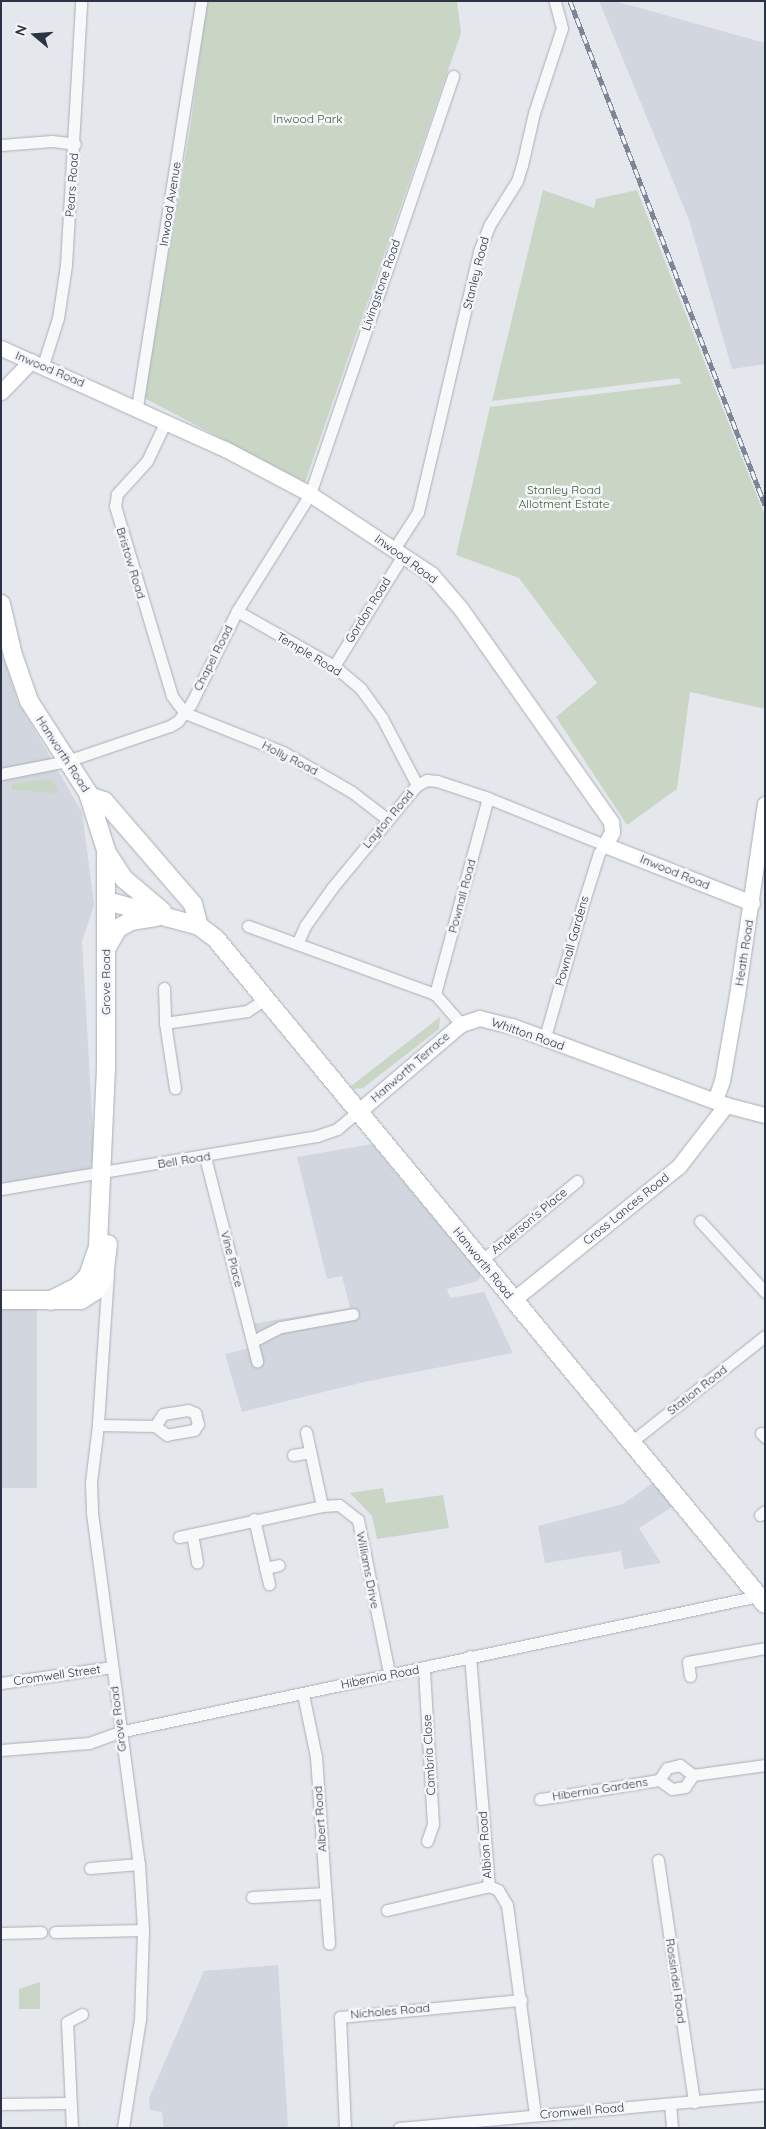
<!DOCTYPE html>
<html>
<head>
<meta charset="utf-8">
<style>
  body { margin:0 }
  #map { position:relative; width:766px; height:2129px; overflow:hidden; background:#e4e7ec; font-family:Quicksand,sans-serif }
  div>[style] { position:absolute }
  .built>* { inset:0; background:#d2d6de; transform-origin:0 0 }
  .green>* { inset:0; background:#c9d6c5 }
  .roads { filter:drop-shadow(0 0 1px #a9aeb7) drop-shadow(0 0 1px #a9aeb7) }
  .street>* { height:11px; margin:-5.5px; padding:0 5.5px; transform-origin:5.5px; border-radius:5.5px; background:#f7f8fa }
  .secondary>* { height:15px; margin:-7.5px; padding:0 7.5px; transform-origin:7.5px; border-radius:7.5px; background:#fff }
  .primary>* { height:18px; margin:-9px; padding:0 9px; transform-origin:9px; border-radius:9px; background:#fff }
  .rail>* { height:5px; margin-top:-2.5px; transform-origin:0; background:repeating-linear-gradient(90deg,#f4f6f9 0 9px,#7d8696 0 18px); box-sizing:border-box; border-block:1px solid #7d8696 }
  span { translate:-50% -50%; white-space:nowrap; text-align:center; line-height:1.15; -webkit-text-stroke:5px #f4f6f9; paint-order:stroke }
  .park-label { font-size:12px; color:#3f6138 }
  .street-label { font-size:12px; color:#2b3445 }
  .frame { position:absolute; inset:0; border:2px solid #2b3445; pointer-events:none }
  .north { position:absolute; left:10px; top:10px; width:50px; height:50px; -webkit-text-stroke:4px #f4f6f9; paint-order:stroke; rotate:288deg; font-size:14px; font-weight:700; line-height:20px; text-align:center; color:#2b3445 }
  .north::after { content:''; display:block; margin:auto; width:18px; height:22px; background:#2b3445; clip-path:polygon(50% 0,100% 100%,50% 72%,0 100%) }
</style>
</head>
<body>
<div id="map">
  <div class="built">
    <div style="clip-path:polygon(599px 1px,615px 1px,765px 43px,765px 364px,732px 369px,689px 220px)"></div>
    <div style="clip-path:polygon(1px 649px,17px 700px,82px 812px,94px 905px,82px 941px,94px 1148px,91px 1167px,76px 1182px,1px 1195px)"></div>
    <div style="clip-path:polygon(372px 1144px,481px 1275px,478px 1281px,447px 1289px,450px 1298px,484px 1292px,513px 1353px,364px 1382px,242px 1412px,225px 1354px,250px 1348px,245px 1325px,350px 1308px,342px 1276px,327px 1279px,297px 1157px)"></div>
    <div style="left:37px;top:1308px;width:180px;height:36px;rotate:90deg"></div>
    <div style="clip-path:polygon(657px 1480px,680px 1502px,639px 1528px,661px 1563px,624px 1569px,621px 1551px,545px 1563px,538px 1526px,623px 1504px)"></div>
    <div style="clip-path:polygon(278px 1965px,288px 2127px,164px 2128px,162px 2112px,150px 2110px,149px 2098px,204px 1971px)"></div>
  </div>
  <div class="green">
    <div style="clip-path:polygon(207px 1px,457px 1px,461px 33px,305px 482px,144px 398px,190px 129px)"></div>
    <div style="clip-path:polygon(543px 190px,594px 208px,596px 199px,637px 190px,765px 516px,765px 709px,690px 692px,677px 789px,627px 825px,556px 717px,597px 683px,519px 578px,456px 555px,490px 407px,681px 384px,679px 378px,492px 401px)"></div>
    <div style="clip-path:polygon(47px 779px,54px 782px,58px 793px,12px 790px,12px 784px)"></div>
    <div style="clip-path:polygon(440px 1017px,439px 1029px,363px 1088px,354px 1089px,351px 1086px)"></div>
    <div style="clip-path:polygon(383px 1488px,386px 1503px,443px 1495px,449px 1528px,377px 1539px,372px 1516px,350px 1493px)"></div>
    <div style="clip-path:polygon(40px 1982px,40px 2009px,19px 2009px,19px 1989px)"></div>
  </div>
  <div class="roads">
    <div class="street">
      <div style="left:1px;top:145px;width:51px;rotate:-4.5deg"></div>
      <div style="left:52px;top:141px;width:23px;rotate:7deg"></div>
      <div style="left:43px;top:365px;width:49px;rotate:-72.3deg"></div>
      <div style="left:58px;top:318px;width:54px;rotate:-81.4deg"></div>
      <div style="left:66px;top:265px;width:264px;rotate:-86.7deg"></div>
      <div style="left:137px;top:407px;width:411px;rotate:-81deg"></div>
      <div style="left:166px;top:421px;width:44px;rotate:115.4deg"></div>
      <div style="left:147px;top:461px;width:45px;rotate:132.3deg"></div>
      <div style="left:117px;top:494px;width:12px;rotate:99deg"></div>
      <div style="left:115px;top:506px;width:198px;rotate:73.3deg"></div>
      <div style="left:172px;top:696px;width:21px;rotate:53deg"></div>
      <div style="left:185px;top:713px;width:105px;rotate:21.7deg"></div>
      <div style="left:283px;top:752px;width:80px;rotate:30.1deg"></div>
      <div style="left:352px;top:792px;width:44px;rotate:37.6deg"></div>
      <div style="left:394px;top:549px;width:44px;rotate:-57deg"></div>
      <div style="left:418px;top:512px;width:268px;rotate:-76.8deg"></div>
      <div style="left:479px;top:251px;width:29px;rotate:-68deg"></div>
      <div style="left:490px;top:224px;width:51px;rotate:-57.9deg"></div>
      <div style="left:517px;top:181px;width:17px;rotate:-73deg"></div>
      <div style="left:522px;top:165px;width:53px;rotate:-77deg"></div>
      <div style="left:534px;top:113px;width:89px;rotate:-71.8deg"></div>
      <div style="left:562px;top:28px;width:28px;rotate:-105deg"></div>
      <div style="left:237px;top:611px;width:112px;rotate:29.6deg"></div>
      <div style="left:334px;top:666px;width:35px;rotate:40deg"></div>
      <div style="left:361px;top:689px;width:36px;rotate:54deg"></div>
      <div style="left:382px;top:718px;width:76px;rotate:62.4deg"></div>
      <div style="left:334px;top:666px;width:131px;rotate:-58.1deg"></div>
      <div style="left:1px;top:774px;width:67px;rotate:-11.1deg"></div>
      <div style="left:67px;top:761px;width:109px;rotate:-18.8deg"></div>
      <div style="left:170px;top:726px;width:9px;rotate:-32deg"></div>
      <div style="left:178px;top:721px;width:21px;rotate:-53deg"></div>
      <div style="left:191px;top:704px;width:104px;rotate:-63.7deg"></div>
      <div style="left:237px;top:611px;width:138px;rotate:-58deg"></div>
      <div style="left:310px;top:494px;width:442px;rotate:-71.1deg"></div>
      <div style="left:248px;top:926px;width:199px;rotate:20deg"></div>
      <div style="left:435px;top:994px;width:40px;rotate:49deg"></div>
      <div style="left:297px;top:944px;width:20px;rotate:-66deg"></div>
      <div style="left:305px;top:926px;width:47px;rotate:-54.6deg"></div>
      <div style="left:332px;top:888px;width:134px;rotate:-50.5deg"></div>
      <div style="left:417px;top:785px;width:11px;rotate:-27deg"></div>
      <div style="left:427px;top:780px;width:10px;rotate:6deg"></div>
      <div style="left:437px;top:781px;width:54px;rotate:18.4deg"></div>
      <div style="left:488px;top:798px;width:126px;rotate:21.9deg"></div>
      <div style="left:605px;top:845px;width:10px;rotate:127deg"></div>
      <div style="left:599px;top:853px;width:57px;rotate:107.5deg"></div>
      <div style="left:582px;top:907px;width:138px;rotate:105.9deg"></div>
      <div style="left:164px;top:988px;width:35px;rotate:88deg"></div>
      <div style="left:165px;top:1023px;width:83px;rotate:-8.3deg"></div>
      <div style="left:247px;top:1011px;width:24px;rotate:-33deg"></div>
      <div style="left:435px;top:994px;width:203px;rotate:-74.9deg"></div>
      <div style="left:165px;top:1023px;width:66px;rotate:81.3deg"></div>
      <div style="left:205px;top:1157px;width:211px;rotate:75.7deg"></div>
      <div style="left:1px;top:1189px;width:320px;rotate:-9.5deg"></div>
      <div style="left:317px;top:1136px;width:21px;rotate:-19deg"></div>
      <div style="left:337px;top:1129px;width:30px;rotate:-40deg"></div>
      <div style="left:700px;top:1221px;width:96px;rotate:47.5deg"></div>
      <div style="left:481px;top:1261px;width:125px;rotate:-39.8deg"></div>
      <div style="left:108px;top:1273px;width:152px;rotate:93.8deg"></div>
      <div style="left:98px;top:1425px;width:57px;rotate:97deg"></div>
      <div style="left:91px;top:1482px;width:31px;rotate:88deg"></div>
      <div style="left:92px;top:1513px;width:354px;rotate:82.4deg"></div>
      <div style="left:139px;top:1864px;width:66px;rotate:86.5deg"></div>
      <div style="left:143px;top:1930px;width:89px;rotate:91.9deg"></div>
      <div style="left:140px;top:2019px;width:110px;rotate:98.9deg"></div>
      <div style="left:253px;top:1341px;width:31px;rotate:-27deg"></div>
      <div style="left:281px;top:1327px;width:73px;rotate:-10.2deg"></div>
      <div style="left:98px;top:1425px;width:57px;rotate:1deg"></div>
      <div style="left:155px;top:1426px;width:14px;rotate:-56deg"></div>
      <div style="left:163px;top:1414px;width:25px;rotate:-9deg"></div>
      <div style="left:188px;top:1410px;width:8px;rotate:23deg"></div>
      <div style="left:195px;top:1413px;width:11px;rotate:75deg"></div>
      <div style="left:198px;top:1424px;width:7px;rotate:124deg"></div>
      <div style="left:194px;top:1430px;width:27px;rotate:170deg"></div>
      <div style="left:167px;top:1435px;width:15px;rotate:-143deg"></div>
      <div style="left:306px;top:1432px;width:76px;rotate:77.8deg"></div>
      <div style="left:761px;top:1433px;width:6px;rotate:45deg"></div>
      <div style="left:630px;top:1443px;width:172px;rotate:-38.4deg"></div>
      <div style="left:293px;top:1455px;width:17px;rotate:-10deg"></div>
      <div style="left:760px;top:1515px;width:6px;rotate:-39deg"></div>
      <div style="left:254px;top:1519px;width:67px;rotate:77deg"></div>
      <div style="left:192px;top:1534px;width:29px;rotate:80deg"></div>
      <div style="left:179px;top:1537px;width:146px;rotate:-12.2deg"></div>
      <div style="left:322px;top:1506px;width:17px;rotate:-3deg"></div>
      <div style="left:339px;top:1505px;width:24px;rotate:38deg"></div>
      <div style="left:358px;top:1520px;width:156px;rotate:78.5deg"></div>
      <div style="left:265px;top:1568px;width:14px;rotate:-12deg"></div>
      <div style="left:470px;top:1656px;width:231px;rotate:85.3deg"></div>
      <div style="left:489px;top:1886px;width:10px;rotate:24deg"></div>
      <div style="left:498px;top:1890px;width:17px;rotate:59deg"></div>
      <div style="left:507px;top:1905px;width:212px;rotate:82.4deg"></div>
      <div style="left:424px;top:1669px;width:155px;rotate:86.7deg"></div>
      <div style="left:433px;top:1824px;width:18px;rotate:109deg"></div>
      <div style="left:690px;top:1676px;width:14px;rotate:-98deg"></div>
      <div style="left:688px;top:1662px;width:78px;rotate:-10.3deg"></div>
      <div style="left:1px;top:1683px;width:112px;rotate:-8.2deg"></div>
      <div style="left:303px;top:1694px;width:64px;rotate:78.3deg"></div>
      <div style="left:316px;top:1757px;width:187px;rotate:86deg"></div>
      <div style="left:1px;top:1750px;width:88px;rotate:-4.5deg"></div>
      <div style="left:89px;top:1743px;width:32px;rotate:-20deg"></div>
      <div style="left:119px;top:1732px;width:658px;rotate:-12.01deg"></div>
      <div style="left:680px;top:1765px;width:16px;rotate:38deg"></div>
      <div style="left:693px;top:1775px;width:14px;rotate:124deg"></div>
      <div style="left:685px;top:1787px;width:13px;rotate:171deg"></div>
      <div style="left:672px;top:1789px;width:16px;rotate:-145deg"></div>
      <div style="left:659px;top:1780px;width:14px;rotate:-56deg"></div>
      <div style="left:667px;top:1768px;width:13px;rotate:-13deg"></div>
      <div style="left:693px;top:1775px;width:73px;rotate:-7.9deg"></div>
      <div style="left:540px;top:1799px;width:121px;rotate:-9.1deg"></div>
      <div style="left:658px;top:1860px;width:245px;rotate:81.5deg"></div>
      <div style="left:90px;top:1868px;width:49px;rotate:-4.7deg"></div>
      <div style="left:252px;top:1897px;width:73px;rotate:-3.1deg"></div>
      <div style="left:387px;top:1910px;width:105px;rotate:-13.2deg"></div>
      <div style="left:55px;top:1932px;width:88px;rotate:-1.3deg"></div>
      <div style="left:1px;top:1933px;width:40px;rotate:-1.4deg"></div>
      <div style="left:1px;top:2104px;width:69px;rotate:-0.8deg"></div>
      <div style="left:670px;top:2104px;width:24px;rotate:85deg"></div>
      <div style="left:72px;top:2128px;width:106px;rotate:-92.7deg"></div>
      <div style="left:67px;top:2022px;width:17px;rotate:-28deg"></div>
      <div style="left:345px;top:2128px;width:111px;rotate:-92.6deg"></div>
      <div style="left:340px;top:2017px;width:182px;rotate:-5.4deg"></div>
      <div style="left:399px;top:2128px;width:367px;rotate:-5.2deg"></div>
    </div>
    <div class="secondary">
      <div style="left:1px;top:348px;width:246px;rotate:24.3deg"></div>
      <div style="left:225px;top:449px;width:96px;rotate:27.9deg"></div>
      <div style="left:310px;top:494px;width:145px;rotate:33.5deg"></div>
      <div style="left:431px;top:574px;width:46px;rotate:49.4deg"></div>
      <div style="left:461px;top:609px;width:261px;rotate:54.8deg"></div>
      <div style="left:611px;top:822px;width:10px;rotate:84deg"></div>
      <div style="left:612px;top:832px;width:15px;rotate:118deg"></div>
      <div style="left:605px;top:845px;width:158px;rotate:21.5deg"></div>
      <div style="left:1px;top:392px;width:43px;rotate:-45.9deg"></div>
      <div style="left:715px;top:1100px;width:20px;rotate:-70deg"></div>
      <div style="left:722px;top:1081px;width:87px;rotate:-80.1deg"></div>
      <div style="left:737px;top:995px;width:193px;rotate:-81.7deg"></div>
      <div style="left:360px;top:1110px;width:133px;rotate:-40.4deg"></div>
      <div style="left:461px;top:1024px;width:19px;rotate:-18deg"></div>
      <div style="left:479px;top:1018px;width:34px;rotate:14deg"></div>
      <div style="left:512px;top:1026px;width:228px;rotate:20.3deg"></div>
      <div style="left:726px;top:1105px;width:40px;rotate:14.4deg"></div>
      <div style="left:513px;top:1300px;width:213px;rotate:-38.9deg"></div>
      <div style="left:679px;top:1166px;width:77px;rotate:-52.4deg"></div>
    </div>
    <div class="primary">
      <div style="left:1px;top:604px;width:52px;rotate:76.8deg"></div>
      <div style="left:13px;top:655px;width:49px;rotate:70.8deg"></div>
      <div style="left:29px;top:701px;width:109px;rotate:57.3deg"></div>
      <div style="left:88px;top:793px;width:60px;rotate:72.5deg"></div>
      <div style="left:106px;top:850px;width:218px;rotate:90deg"></div>
      <div style="left:106px;top:1068px;width:179px;rotate:92.6deg"></div>
      <div style="left:98px;top:1247px;width:31px;rotate:109deg"></div>
      <div style="left:88px;top:1276px;width:16px;rotate:135deg"></div>
      <div style="left:77px;top:1287px;width:30px;rotate:153deg"></div>
      <div style="left:89px;top:796px;width:16px;rotate:18deg"></div>
      <div style="left:104px;top:801px;width:136px;rotate:49.2deg"></div>
      <div style="left:193px;top:904px;width:23px;rotate:75deg"></div>
      <div style="left:107px;top:853px;width:31px;rotate:57deg"></div>
      <div style="left:124px;top:879px;width:50px;rotate:40.1deg"></div>
      <div style="left:107px;top:901px;width:95px;rotate:15.2deg"></div>
      <div style="left:199px;top:926px;width:21px;rotate:37deg"></div>
      <div style="left:216px;top:939px;width:862px;rotate:50.46deg"></div>
      <div style="left:106px;top:949px;width:24px;rotate:-60deg"></div>
      <div style="left:118px;top:928px;width:15px;rotate:-28deg"></div>
      <div style="left:131px;top:921px;width:25px;rotate:-9deg"></div>
      <div style="left:1px;top:1300px;width:80px"></div>
      <div style="left:81px;top:1300px;width:17px;rotate:-33deg"></div>
      <div style="left:95px;top:1291px;width:17px;rotate:-57deg"></div>
      <div style="left:104px;top:1277px;width:33px;rotate:-83deg"></div>
    </div>
  </div>
  <div class="rail">
    <div style="left:570px;top:1px;width:540px;rotate:68.85deg"></div>
  </div>
  <div class="park-label">
    <span style="left:308px;top:119px">Inwood Park</span>
    <span style="left:564px;top:497px">Stanley Road<br>Allotment Estate</span>
  </div>
  <div class="street-label">
    <span style="left:72px;top:185px;rotate:-86deg">Pears Road</span>
    <span style="left:170px;top:204px;rotate:-81deg">Inwood Avenue</span>
    <span style="left:476px;top:273px;rotate:-76deg">Stanley Road</span>
    <span style="left:381px;top:285px;rotate:-71deg">Livingstone Road</span>
    <span style="left:50px;top:369px;rotate:23deg">Inwood Road</span>
    <span style="left:406px;top:559px;rotate:36deg">Inwood Road</span>
    <span style="left:131px;top:563px;rotate:73deg">Bristow Road</span>
    <span style="left:368px;top:610px;rotate:-58deg">Gordon Road</span>
    <span style="left:309px;top:654px;rotate:31deg">Temple Road</span>
    <span style="left:213px;top:658px;rotate:-63deg">Chapel Road</span>
    <span style="left:63px;top:754px;rotate:57deg">Hanworth Road</span>
    <span style="left:290px;top:758px;rotate:27deg">Holly Road</span>
    <span style="left:388px;top:819px;rotate:-50deg">Layton Road</span>
    <span style="left:675px;top:872px;rotate:22deg">Inwood Road</span>
    <span style="left:462px;top:896px;rotate:-75deg">Pownall Road</span>
    <span style="left:572px;top:941px;rotate:-74deg">Pownall Gardens</span>
    <span style="left:744px;top:953px;rotate:-81deg">Heath Road</span>
    <span style="left:106px;top:982px;rotate:-90deg">Grove Road</span>
    <span style="left:528px;top:1034px;rotate:19deg">Whitton Road</span>
    <span style="left:410px;top:1067px;rotate:-41deg">Hanworth Terrace</span>
    <span style="left:184px;top:1160px;rotate:-9deg">Bell Road</span>
    <span style="left:626px;top:1209px;rotate:-39deg">Cross Lances Road</span>
    <span style="left:529px;top:1221px;rotate:-40deg">Anderson's Place</span>
    <span style="left:232px;top:1259px;rotate:75deg">Vine Place</span>
    <span style="left:483px;top:1263px;rotate:51deg">Hanworth Road</span>
    <span style="left:697px;top:1390px;rotate:-38deg">Station Road</span>
    <span style="left:368px;top:1570px;rotate:79deg">Williams Drive</span>
    <span style="left:57px;top:1675px;rotate:-8deg">Cromwell Street</span>
    <span style="left:380px;top:1677px;rotate:-11deg">Hibernia Road</span>
    <span style="left:118px;top:1719px;rotate:-97deg">Grove Road</span>
    <span style="left:429px;top:1755px;rotate:-93deg">Cambria Close</span>
    <span style="left:600px;top:1789px;rotate:-9deg">Hibernia Gardens</span>
    <span style="left:320px;top:1819px;rotate:-94deg">Albert Road</span>
    <span style="left:485px;top:1845px;rotate:-94deg">Albion Road</span>
    <span style="left:676px;top:1981px;rotate:82deg">Rossindel Road</span>
    <span style="left:390px;top:2011px;rotate:-5deg">Nicholes Road</span>
    <span style="left:582px;top:2111px;rotate:-5deg">Cromwell Road</span>
  </div>
  <div class="frame"></div>
  <div class="north">N</div>
</div>
</body>
</html>
